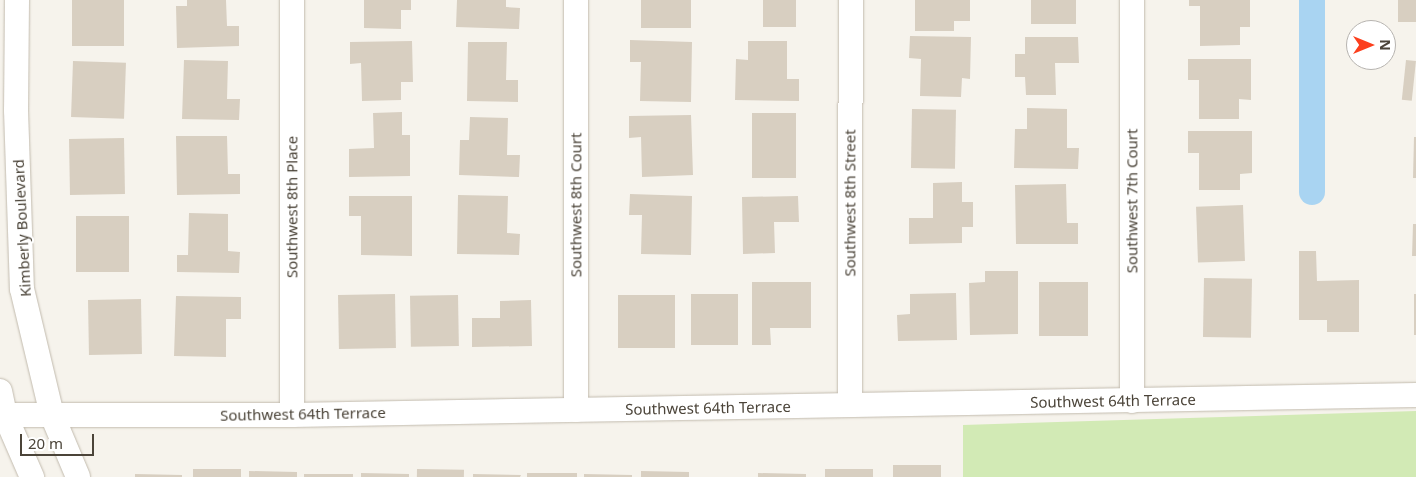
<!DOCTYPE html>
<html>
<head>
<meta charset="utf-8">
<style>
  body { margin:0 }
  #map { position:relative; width:1416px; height:477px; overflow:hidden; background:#f6f3ec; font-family:"Noto Sans",sans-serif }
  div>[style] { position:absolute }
  .green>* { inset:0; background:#d2eab5 }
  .canal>* { height:26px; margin:-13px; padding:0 13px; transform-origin:13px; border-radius:13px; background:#a9d4f2 }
  .building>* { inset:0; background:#d8cfc1; transform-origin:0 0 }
  .roads { filter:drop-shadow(0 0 1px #c2bbae) drop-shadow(0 0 1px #c2bbae) }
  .minor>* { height:24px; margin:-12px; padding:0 12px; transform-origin:12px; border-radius:12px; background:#fff }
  span { translate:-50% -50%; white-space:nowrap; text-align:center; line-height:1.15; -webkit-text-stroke:4px #fff; paint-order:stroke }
  .street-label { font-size:15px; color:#4b4439 }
  .north { position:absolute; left:1346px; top:20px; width:50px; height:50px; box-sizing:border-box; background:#fff; border:1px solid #b7b4b0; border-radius:50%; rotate:90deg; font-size:14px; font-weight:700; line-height:20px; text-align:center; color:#4b4439 }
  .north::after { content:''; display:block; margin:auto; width:18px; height:22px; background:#fc3f1d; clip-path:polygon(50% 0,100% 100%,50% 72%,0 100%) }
  .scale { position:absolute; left:20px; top:434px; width:74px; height:22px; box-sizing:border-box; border:2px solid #4b4439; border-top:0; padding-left:6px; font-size:15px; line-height:18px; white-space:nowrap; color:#4b4439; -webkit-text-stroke:4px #fff; paint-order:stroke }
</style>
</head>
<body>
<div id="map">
  <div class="green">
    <div style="clip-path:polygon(1416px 411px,1416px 477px,963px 477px,963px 425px)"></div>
  </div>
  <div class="canal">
    <div style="left:1312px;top:0;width:192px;rotate:90deg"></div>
  </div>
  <div class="building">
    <div style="left:72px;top:0;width:52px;height:46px"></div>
    <div style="clip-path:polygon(187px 0,226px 0,227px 26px,239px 26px,239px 46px,177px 48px,176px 6px,187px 6px)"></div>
    <div style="clip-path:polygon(364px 0,411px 0,411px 10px,401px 10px,401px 29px,364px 28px)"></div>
    <div style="clip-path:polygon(457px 0,506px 0,506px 7px,520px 8px,519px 29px,456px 27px)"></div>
    <div style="left:641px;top:0;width:50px;height:28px"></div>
    <div style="left:763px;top:0;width:33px;height:27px"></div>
    <div style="clip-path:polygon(915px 0,970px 0,970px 21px,954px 21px,954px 31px,915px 31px)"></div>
    <div style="left:1031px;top:0;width:45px;height:24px"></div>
    <div style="clip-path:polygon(1189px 0,1250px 0,1250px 27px,1240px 27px,1240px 45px,1200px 46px,1200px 6px,1189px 6px)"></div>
    <div style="left:1398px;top:0;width:18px;height:22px"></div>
    <div style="clip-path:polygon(910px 36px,971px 37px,970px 79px,962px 78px,961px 97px,920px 96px,921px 59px,909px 58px)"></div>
    <div style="clip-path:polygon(1025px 37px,1078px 37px,1079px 63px,1055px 63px,1056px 95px,1026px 95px,1025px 77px,1015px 77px,1015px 54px,1025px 54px)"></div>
    <div style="clip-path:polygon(630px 40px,692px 42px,691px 102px,640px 101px,641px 62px,630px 62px)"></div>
    <div style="clip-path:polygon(412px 41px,413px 82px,401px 82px,401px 100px,362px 101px,361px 63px,350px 64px,350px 42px)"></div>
    <div style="clip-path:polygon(748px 41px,787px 41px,787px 79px,799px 79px,799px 101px,735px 100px,736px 59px,748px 60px)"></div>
    <div style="clip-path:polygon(468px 42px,507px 42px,506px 80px,518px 80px,518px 102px,467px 101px)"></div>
    <div style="clip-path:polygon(1188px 59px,1251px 59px,1251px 100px,1239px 99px,1239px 119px,1199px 119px,1199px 80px,1188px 80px)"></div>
    <div style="clip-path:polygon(184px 60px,228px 61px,227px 99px,240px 99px,239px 120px,182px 119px)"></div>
    <div style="left:1406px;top:60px;width:10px;height:40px;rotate:6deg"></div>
    <div style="left:73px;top:61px;width:53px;height:56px;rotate:2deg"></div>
    <div style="clip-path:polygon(1027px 108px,1067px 109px,1067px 148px,1079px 148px,1078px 169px,1014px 168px,1015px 129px,1027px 129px)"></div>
    <div style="left:912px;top:109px;width:44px;height:59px;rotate:1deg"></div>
    <div style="clip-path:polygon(402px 112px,402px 135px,410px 135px,410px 176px,349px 177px,349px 149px,374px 148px,373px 113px)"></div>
    <div style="left:752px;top:113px;width:44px;height:65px"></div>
    <div style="clip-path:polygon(691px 115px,693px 175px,642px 177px,641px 137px,629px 138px,629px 116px)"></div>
    <div style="clip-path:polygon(470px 117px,508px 118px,507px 155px,520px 155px,519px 177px,459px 175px,460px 140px,469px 140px)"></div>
    <div style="clip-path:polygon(1188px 131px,1252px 131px,1252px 173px,1240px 174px,1240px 190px,1199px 190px,1199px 153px,1188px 153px)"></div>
    <div style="clip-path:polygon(176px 136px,227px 136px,228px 174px,240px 174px,240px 194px,177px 195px)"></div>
    <div style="clip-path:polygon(1414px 137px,1416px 137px,1416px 178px,1413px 178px)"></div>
    <div style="left:124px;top:138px;width:56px;height:55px;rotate:89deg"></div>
    <div style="clip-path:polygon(962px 182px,962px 202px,973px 202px,973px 227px,962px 227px,962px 243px,909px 244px,909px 218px,933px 218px,933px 183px)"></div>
    <div style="clip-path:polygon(1066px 184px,1067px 223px,1078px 223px,1078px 244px,1016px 244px,1015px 185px)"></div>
    <div style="clip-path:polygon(630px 194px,692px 196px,691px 255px,641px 254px,642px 215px,629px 215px)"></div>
    <div style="clip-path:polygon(458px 195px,508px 196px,507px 233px,520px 234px,519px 255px,457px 254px)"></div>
    <div style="clip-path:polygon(349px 196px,412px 196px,412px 256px,361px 255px,361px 216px,349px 216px)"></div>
    <div style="clip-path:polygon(798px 196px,799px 222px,774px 222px,775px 253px,743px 254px,742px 197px)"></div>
    <div style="left:1243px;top:205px;width:56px;height:47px;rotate:88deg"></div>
    <div style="clip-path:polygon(189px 213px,228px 214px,228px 251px,240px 252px,239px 273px,177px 272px,177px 255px,188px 255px)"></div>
    <div style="left:76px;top:216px;width:53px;height:56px"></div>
    <div style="clip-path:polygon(1413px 224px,1416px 224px,1416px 256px,1412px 256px)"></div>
    <div style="clip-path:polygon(1299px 251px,1316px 251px,1317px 281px,1359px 280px,1359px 332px,1327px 332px,1327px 320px,1299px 320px)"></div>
    <div style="clip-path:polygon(985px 271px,1018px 271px,1018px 334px,970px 335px,969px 283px,985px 282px)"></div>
    <div style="left:1204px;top:278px;width:48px;height:59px;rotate:1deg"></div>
    <div style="clip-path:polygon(752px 282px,811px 282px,811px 328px,770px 328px,771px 345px,752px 345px)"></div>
    <div style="left:1039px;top:282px;width:49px;height:54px"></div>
    <div style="clip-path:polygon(956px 293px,957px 340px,898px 341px,897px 315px,910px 314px,910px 294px)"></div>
    <div style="left:395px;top:294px;width:54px;height:57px;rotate:89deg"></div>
    <div style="left:691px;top:294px;width:47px;height:51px"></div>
    <div style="left:1414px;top:294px;width:2px;height:41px"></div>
    <div style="left:458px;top:295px;width:51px;height:48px;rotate:89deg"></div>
    <div style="left:618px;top:295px;width:57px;height:53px"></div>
    <div style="clip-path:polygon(176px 296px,241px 297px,241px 319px,226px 319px,226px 357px,174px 356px)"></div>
    <div style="left:141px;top:299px;width:55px;height:53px;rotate:89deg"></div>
    <div style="clip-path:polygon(531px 300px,532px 346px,472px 347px,472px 318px,500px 318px,500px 301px)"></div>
    <div style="left:941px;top:465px;width:12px;height:48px;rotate:90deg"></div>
    <div style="left:193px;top:469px;width:48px;height:8px"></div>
    <div style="left:417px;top:469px;width:47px;height:8px;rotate:1deg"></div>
    <div style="left:825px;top:469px;width:48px;height:8px"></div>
    <div style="clip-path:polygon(249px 471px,297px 472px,297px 477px,249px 477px)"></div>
    <div style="clip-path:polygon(641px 471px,689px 472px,689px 477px,641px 477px)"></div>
    <div style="clip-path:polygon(361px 473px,409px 474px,409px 477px,361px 477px)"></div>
    <div style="left:527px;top:473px;width:50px;height:4px"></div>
    <div style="clip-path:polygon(758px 473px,806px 474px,806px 477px,758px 477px)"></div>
    <div style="clip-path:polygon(135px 474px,182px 475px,182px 477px,135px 477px)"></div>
    <div style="left:304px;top:474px;width:49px;height:3px"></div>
    <div style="clip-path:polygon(473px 474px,521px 475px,520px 477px,473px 477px)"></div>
    <div style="clip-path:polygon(584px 474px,632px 475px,632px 477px,584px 477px)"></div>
  </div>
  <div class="roads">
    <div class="minor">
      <div style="left:17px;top:0;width:110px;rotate:90.5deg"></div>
      <div style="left:16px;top:110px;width:179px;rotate:88.1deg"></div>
      <div style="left:22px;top:289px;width:130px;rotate:76.6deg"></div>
      <div style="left:52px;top:415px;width:67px;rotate:67.2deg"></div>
      <div style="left:0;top:391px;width:25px;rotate:78deg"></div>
      <div style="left:5px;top:415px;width:68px;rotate:66.5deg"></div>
      <div style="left:1132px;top:401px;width:401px;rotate:-90deg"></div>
      <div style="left:850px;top:405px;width:405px;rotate:-89.9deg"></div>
      <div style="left:576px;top:410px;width:410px;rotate:-90deg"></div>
      <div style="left:0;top:415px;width:292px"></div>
      <div style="left:292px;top:415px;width:1124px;rotate:-1.02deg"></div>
      <div style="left:292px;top:415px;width:415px;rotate:-90deg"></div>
    </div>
  </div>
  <div class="street-label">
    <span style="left:1132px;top:201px;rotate:-90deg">Southwest 7th Court</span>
    <span style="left:850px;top:203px;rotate:-90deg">Southwest 8th Street</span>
    <span style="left:576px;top:205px;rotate:-90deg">Southwest 8th Court</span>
    <span style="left:292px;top:207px;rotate:-90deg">Southwest 8th Place</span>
    <span style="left:22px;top:228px;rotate:-93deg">Kimberly Boulevard</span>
    <span style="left:1113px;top:401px;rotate:-1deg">Southwest 64th Terrace</span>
    <span style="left:708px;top:408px;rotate:-1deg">Southwest 64th Terrace</span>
    <span style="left:303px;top:414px;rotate:-1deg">Southwest 64th Terrace</span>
  </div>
  <div class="north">N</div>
  <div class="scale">20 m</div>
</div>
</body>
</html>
